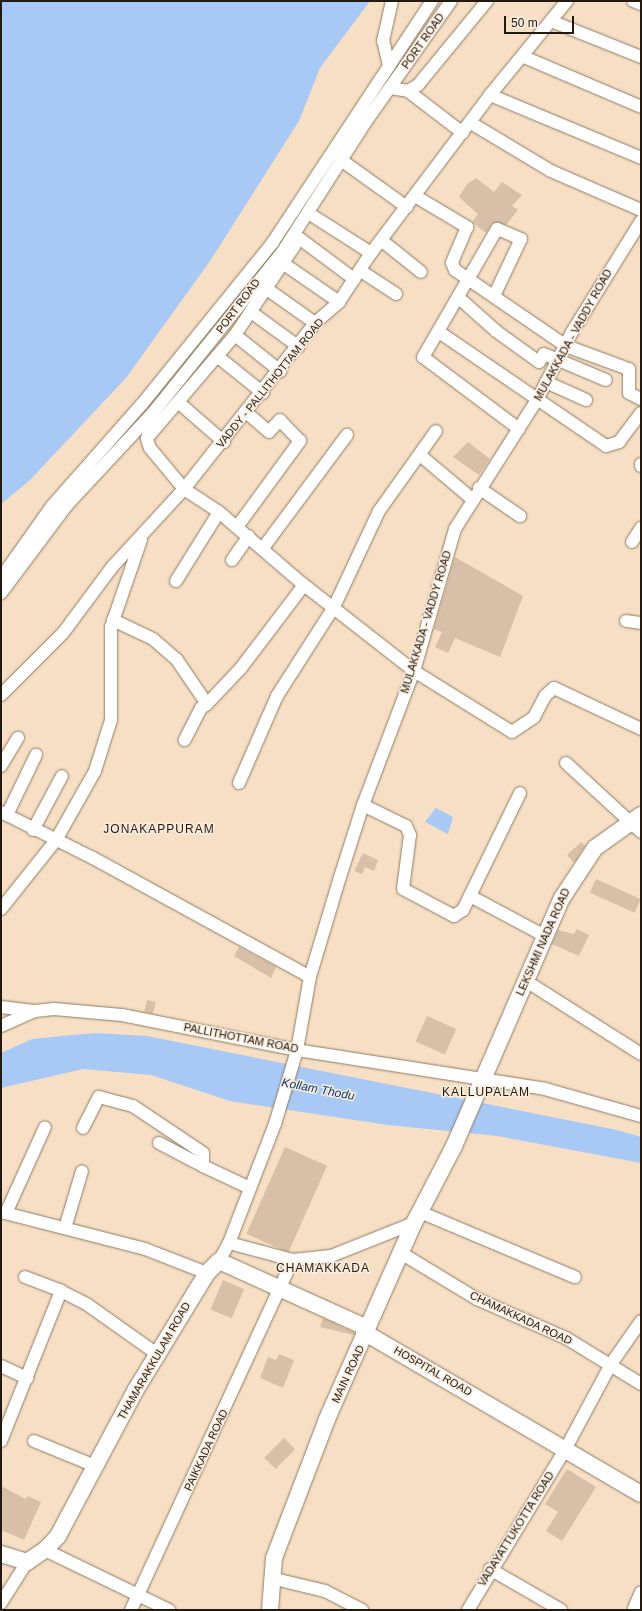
<!DOCTYPE html>
<html>
<head>
<meta charset="utf-8">
<style>
  body { margin:0 }
  #map { position:relative; width:642px; height:1611px; overflow:hidden; background:#f6dfc4; font-family:Helvetica,sans-serif }
  div>[style] { position:absolute }
  .water>* { inset:0; background:#a8c9f6 }
  .building>* { inset:0; background:#d7c0a7; transform-origin:0 0 }
  .roads { filter:drop-shadow(0 0 1px #8f7b63) drop-shadow(0 0 1px #8f7b63) }
  .minor>* { height:12px; margin:-6px; padding:0 6px; transform-origin:6px; border-radius:6px; background:#fff }
  .major>* { height:16px; margin:-8px; padding:0 8px; transform-origin:8px; border-radius:8px; background:#fff }
  span { translate:-50% -50%; white-space:nowrap; text-align:center; line-height:1.15; -webkit-text-stroke:3px #fbedde; paint-order:stroke }
  .street-label { font-size:11px; color:#221a11 }
  .neighbourhood-label { font-size:12px; color:#221a11; letter-spacing:1px }
  .water-label { font-size:12px; color:#003677; font-style:italic }
  .frame { position:absolute; inset:0; border:2px solid #221a11; pointer-events:none }
  .scale { position:absolute; left:504px; top:16px; width:70px; height:18px; box-sizing:border-box; border:2px solid #221a11; border-top:0; padding-left:5px; font-size:12px; line-height:14px; white-space:nowrap; color:#221a11; -webkit-text-stroke:3px #fbedde; paint-order:stroke }
</style>
</head>
<body>
<div id="map">
  <div class="water">
    <div style="clip-path:polygon(1px 1px,370px 1px,320px 68px,299px 121px,210px 261px,126px 378px,29px 481px,1px 504px)"></div>
    <div style="clip-path:polygon(436px 808px,453px 817px,448px 834px,425px 822px)"></div>
    <div style="clip-path:polygon(95px 1033px,147px 1036px,617px 1130px,641px 1137px,641px 1163px,498px 1136px,388px 1125px,230px 1101px,151px 1075px,83px 1069px,1px 1088px,1px 1053px,32px 1039px)"></div>
  </div>
  <div class="building">
    <div style="clip-path:polygon(476px 178px,494px 192px,502px 182px,522px 195px,512px 206px,518px 210px,506px 225px,493px 223px,486px 233px,472px 222px,478px 214px,459px 197px,467px 184px)"></div>
    <div style="clip-path:polygon(468px 442px,490px 459px,479px 475px,453px 457px)"></div>
    <div style="clip-path:polygon(455px 557px,523px 596px,500px 657px,455px 638px,448px 653px,435px 647px,442px 632px,434px 629px)"></div>
    <div style="clip-path:polygon(581px 842px,585px 846px,574px 863px,567px 855px)"></div>
    <div style="clip-path:polygon(363px 853px,378px 860px,374px 871px,365px 867px,362px 874px,354px 871px)"></div>
    <div style="left:596px;top:879px;width:49px;height:15px;rotate:24deg"></div>
    <div style="clip-path:polygon(577px 929px,589px 935px,579px 956px,552px 944px,558px 930px,574px 934px)"></div>
    <div style="clip-path:polygon(239px 947px,276px 967px,271px 978px,234px 956px)"></div>
    <div style="left:147px;top:1000px;width:9px;height:12px;rotate:13deg"></div>
    <div style="left:427px;top:1016px;width:32px;height:28px;rotate:24deg"></div>
    <div style="left:285px;top:1147px;width:46px;height:95px;rotate:24deg"></div>
    <div style="left:223px;top:1280px;width:23px;height:32px;rotate:23deg"></div>
    <div style="clip-path:polygon(323px 1318px,355px 1333px,354px 1335px,320px 1327px)"></div>
    <div style="clip-path:polygon(279px 1354px,294px 1360px,283px 1388px,260px 1378px,268px 1357px,276px 1360px)"></div>
    <div style="left:284px;top:1438px;width:16px;height:28px;rotate:45deg"></div>
    <div style="clip-path:polygon(567px 1469px,596px 1487px,562px 1541px,546px 1531px,558px 1512px,545px 1504px)"></div>
    <div style="clip-path:polygon(1px 1486px,26px 1499px,28px 1496px,41px 1502px,24px 1540px,1px 1530px)"></div>
  </div>
  <div class="roads">
    <div class="minor">
      <div style="left:633px;top:1px;width:9px;rotate:21deg"></div>
      <div style="left:551px;top:21px;width:97px;rotate:21.8deg"></div>
      <div style="left:524px;top:57px;width:127px;rotate:23.1deg"></div>
      <div style="left:389px;top:66px;width:26px;rotate:-103deg"></div>
      <div style="left:383px;top:41px;width:41px;rotate:-77.3deg"></div>
      <div style="left:390px;top:88px;width:18px;rotate:9deg"></div>
      <div style="left:408px;top:91px;width:12px;rotate:-31deg"></div>
      <div style="left:418px;top:85px;width:109px;rotate:-50.6deg"></div>
      <div style="left:408px;top:91px;width:69px;rotate:37.4deg"></div>
      <div style="left:490px;top:95px;width:164px;rotate:22.6deg"></div>
      <div style="left:471px;top:123px;width:93px;rotate:31deg"></div>
      <div style="left:551px;top:171px;width:98px;rotate:23.4deg"></div>
      <div style="left:341px;top:160px;width:81px;rotate:35.5deg"></div>
      <div style="left:415px;top:196px;width:61px;rotate:30.8deg"></div>
      <div style="left:467px;top:227px;width:39px;rotate:113deg"></div>
      <div style="left:452px;top:263px;width:8px;rotate:67deg"></div>
      <div style="left:455px;top:270px;width:135px;rotate:34.4deg"></div>
      <div style="left:566px;top:346px;width:67px;rotate:20.1deg"></div>
      <div style="left:629px;top:369px;width:24px;rotate:90deg"></div>
      <div style="left:629px;top:393px;width:13px;rotate:27deg"></div>
      <div style="left:313px;top:216px;width:69px;rotate:32.5deg"></div>
      <div style="left:299px;top:238px;width:69px;rotate:36.7deg"></div>
      <div style="left:381px;top:240px;width:51px;rotate:38.7deg"></div>
      <div style="left:284px;top:264px;width:67px;rotate:34.6deg"></div>
      <div style="left:361px;top:271px;width:42px;rotate:33.3deg"></div>
      <div style="left:267px;top:289px;width:59px;rotate:35.3deg"></div>
      <div style="left:494px;top:296px;width:63px;rotate:-64.7deg"></div>
      <div style="left:521px;top:239px;width:26px;rotate:-157deg"></div>
      <div style="left:497px;top:229px;width:148px;rotate:120deg"></div>
      <div style="left:423px;top:357px;width:120px;rotate:36.9deg"></div>
      <div style="left:459px;top:298px;width:50px;rotate:41.7deg"></div>
      <div style="left:496px;top:331px;width:53px;rotate:35.8deg"></div>
      <div style="left:539px;top:362px;width:9px;rotate:-58deg"></div>
      <div style="left:544px;top:354px;width:67px;rotate:22.8deg"></div>
      <div style="left:251px;top:312px;width:59px;rotate:36.1deg"></div>
      <div style="left:439px;top:332px;width:202px;rotate:34.3deg"></div>
      <div style="left:606px;top:446px;width:14px;rotate:-17deg"></div>
      <div style="left:619px;top:442px;width:36px;rotate:-53deg"></div>
      <div style="left:235px;top:335px;width:58px;rotate:38.7deg"></div>
      <div style="left:217px;top:356px;width:59px;rotate:38.8deg"></div>
      <div style="left:546px;top:382px;width:44px;rotate:24.2deg"></div>
      <div style="left:178px;top:402px;width:61px;rotate:41deg"></div>
      <div style="left:152px;top:414px;width:25px;rotate:101deg"></div>
      <div style="left:147px;top:439px;width:9px;rotate:72deg"></div>
      <div style="left:150px;top:448px;width:53px;rotate:50.3deg"></div>
      <div style="left:184px;top:489px;width:42px;rotate:33.3deg"></div>
      <div style="left:219px;top:512px;width:112px;rotate:40.7deg"></div>
      <div style="left:304px;top:585px;width:140px;rotate:38deg"></div>
      <div style="left:414px;top:671px;width:115px;rotate:31.9deg"></div>
      <div style="left:512px;top:732px;width:27px;rotate:-34deg"></div>
      <div style="left:534px;top:717px;width:24px;rotate:-62deg"></div>
      <div style="left:545px;top:696px;width:12px;rotate:-42deg"></div>
      <div style="left:554px;top:688px;width:96px;rotate:25.2deg"></div>
      <div style="left:147px;top:438px;width:135px;rotate:-49.5deg"></div>
      <div style="left:235px;top:335px;width:108px;rotate:-56.3deg"></div>
      <div style="left:420px;top:455px;width:68px;rotate:40.2deg"></div>
      <div style="left:641px;top:464px;width:2px;rotate:90deg"></div>
      <div style="left:479px;top:488px;width:50px;rotate:34.3deg"></div>
      <div style="left:237px;top:527px;width:107px;rotate:-53.8deg"></div>
      <div style="left:300px;top:441px;width:29px;rotate:-134deg"></div>
      <div style="left:280px;top:420px;width:16px;rotate:133deg"></div>
      <div style="left:269px;top:432px;width:29px;rotate:-139deg"></div>
      <div style="left:632px;top:542px;width:17px;rotate:-57deg"></div>
      <div style="left:263px;top:548px;width:141px;rotate:-53.4deg"></div>
      <div style="left:232px;top:560px;width:29px;rotate:-55deg"></div>
      <div style="left:1px;top:578px;width:88px;rotate:-54.7deg"></div>
      <div style="left:52px;top:506px;width:136px;rotate:-48.6deg"></div>
      <div style="left:142px;top:404px;width:208px;rotate:-51deg"></div>
      <div style="left:273px;top:242px;width:289px;rotate:-56.6deg"></div>
      <div style="left:176px;top:581px;width:81px;rotate:-58.1deg"></div>
      <div style="left:1px;top:593px;width:110px;rotate:-53.1deg"></div>
      <div style="left:67px;top:505px;width:125px;rotate:-47deg"></div>
      <div style="left:152px;top:414px;width:209px;rotate:-51.2deg"></div>
      <div style="left:283px;top:251px;width:152px;rotate:-57.4deg"></div>
      <div style="left:365px;top:123px;width:149px;rotate:-54.8deg"></div>
      <div style="left:113px;top:620px;width:44px;rotate:25.4deg"></div>
      <div style="left:153px;top:639px;width:32px;rotate:41deg"></div>
      <div style="left:177px;top:660px;width:53px;rotate:55.7deg"></div>
      <div style="left:207px;top:704px;width:7px;rotate:146deg"></div>
      <div style="left:201px;top:708px;width:36px;rotate:117deg"></div>
      <div style="left:626px;top:621px;width:15px;rotate:8deg"></div>
      <div style="left:1px;top:695px;width:88px;rotate:-45deg"></div>
      <div style="left:63px;top:633px;width:84px;rotate:-53.3deg"></div>
      <div style="left:113px;top:566px;width:105px;rotate:-47.3deg"></div>
      <div style="left:184px;top:489px;width:211px;rotate:-51.7deg"></div>
      <div style="left:315px;top:323px;width:32px;rotate:-41deg"></div>
      <div style="left:339px;top:302px;width:59px;rotate:-56.9deg"></div>
      <div style="left:371px;top:253px;width:198px;rotate:-53deg"></div>
      <div style="left:490px;top:95px;width:122px;rotate:-50.7deg"></div>
      <div style="left:207px;top:704px;width:50px;rotate:-46.6deg"></div>
      <div style="left:241px;top:668px;width:104px;rotate:-52.8deg"></div>
      <div style="left:566px;top:763px;width:102px;rotate:42.6deg"></div>
      <div style="left:1px;top:766px;width:33px;rotate:-59deg"></div>
      <div style="left:239px;top:783px;width:95px;rotate:-66.4deg"></div>
      <div style="left:277px;top:696px;width:106px;rotate:-57.4deg"></div>
      <div style="left:334px;top:607px;width:106px;rotate:-64.9deg"></div>
      <div style="left:379px;top:511px;width:98px;rotate:-54.5deg"></div>
      <div style="left:363px;top:805px;width:48px;rotate:26deg"></div>
      <div style="left:406px;top:826px;width:10px;rotate:66deg"></div>
      <div style="left:410px;top:835px;width:54px;rotate:97.4deg"></div>
      <div style="left:403px;top:889px;width:58px;rotate:27.9deg"></div>
      <div style="left:454px;top:916px;width:11px;rotate:-34deg"></div>
      <div style="left:463px;top:910px;width:130px;rotate:-64deg"></div>
      <div style="left:1px;top:812px;width:103px;rotate:26.6deg"></div>
      <div style="left:93px;top:858px;width:247px;rotate:28.7deg"></div>
      <div style="left:7px;top:815px;width:67px;rotate:-64.2deg"></div>
      <div style="left:33px;top:830px;width:61px;rotate:-61.8deg"></div>
      <div style="left:470px;top:896px;width:85px;rotate:28.1deg"></div>
      <div style="left:1px;top:909px;width:88px;rotate:-51.4deg"></div>
      <div style="left:56px;top:840px;width:79px;rotate:-60.5deg"></div>
      <div style="left:95px;top:771px;width:53px;rotate:-72.6deg"></div>
      <div style="left:111px;top:720px;width:93px;rotate:-90deg"></div>
      <div style="left:111px;top:627px;width:92px;rotate:-71deg"></div>
      <div style="left:526px;top:981px;width:136px;rotate:32.4deg"></div>
      <div style="left:1px;top:1007px;width:33px;rotate:7deg"></div>
      <div style="left:1px;top:1026px;width:37px;rotate:-24deg"></div>
      <div style="left:35px;top:1011px;width:19px;rotate:-6deg"></div>
      <div style="left:54px;top:1009px;width:68px;rotate:5deg"></div>
      <div style="left:122px;top:1015px;width:178px;rotate:11.3deg"></div>
      <div style="left:297px;top:1050px;width:251px;rotate:8.9deg"></div>
      <div style="left:545px;top:1089px;width:100px;rotate:15.7deg"></div>
      <div style="left:83px;top:1128px;width:35px;rotate:-63deg"></div>
      <div style="left:99px;top:1097px;width:35px;rotate:15deg"></div>
      <div style="left:133px;top:1106px;width:84px;rotate:33.9deg"></div>
      <div style="left:203px;top:1153px;width:13px;rotate:90deg"></div>
      <div style="left:203px;top:1166px;width:52px;rotate:25.1deg"></div>
      <div style="left:159px;top:1143px;width:50px;rotate:27.6deg"></div>
      <div style="left:1px;top:1212px;width:149px;rotate:14.4deg"></div>
      <div style="left:145px;top:1249px;width:66px;rotate:21.2deg"></div>
      <div style="left:420px;top:1212px;width:168px;rotate:22.8deg"></div>
      <div style="left:6px;top:1213px;width:94px;rotate:-65.6deg"></div>
      <div style="left:65px;top:1228px;width:59px;rotate:-73.4deg"></div>
      <div style="left:229px;top:1243px;width:66px;rotate:14.9deg"></div>
      <div style="left:293px;top:1260px;width:38px;rotate:-6deg"></div>
      <div style="left:331px;top:1256px;width:89px;rotate:-21.7deg"></div>
      <div style="left:401px;top:1253px;width:89px;rotate:31.2deg"></div>
      <div style="left:477px;top:1299px;width:97px;rotate:23.7deg"></div>
      <div style="left:566px;top:1338px;width:88px;rotate:31.5deg"></div>
      <div style="left:219px;top:1261px;width:21px;rotate:-61deg"></div>
      <div style="left:229px;top:1243px;width:128px;rotate:-68.9deg"></div>
      <div style="left:275px;top:1124px;width:77px;rotate:-73.4deg"></div>
      <div style="left:297px;top:1050px;width:74px;rotate:-79.9deg"></div>
      <div style="left:310px;top:977px;width:104px;rotate:-73.3deg"></div>
      <div style="left:340px;top:877px;width:76px;rotate:-72.3deg"></div>
      <div style="left:363px;top:805px;width:143px;rotate:-69.2deg"></div>
      <div style="left:414px;top:671px;width:148px;rotate:-73.9deg"></div>
      <div style="left:455px;top:529px;width:155px;rotate:-57.6deg"></div>
      <div style="left:538px;top:398px;width:74px;rotate:-62.7deg"></div>
      <div style="left:572px;top:332px;width:131px;rotate:-58.1deg"></div>
      <div style="left:25px;top:1277px;width:39px;rotate:21deg"></div>
      <div style="left:1px;top:1366px;width:29px;rotate:25deg"></div>
      <div style="left:1px;top:1441px;width:162px;rotate:-68.2deg"></div>
      <div style="left:61px;top:1291px;width:30px;rotate:27deg"></div>
      <div style="left:88px;top:1305px;width:85px;rotate:35.4deg"></div>
      <div style="left:34px;top:1441px;width:66px;rotate:22.3deg"></div>
      <div style="left:45px;top:1550px;width:138px;rotate:25.8deg"></div>
      <div style="left:490px;top:1569px;width:82px;rotate:30deg"></div>
      <div style="left:271px;top:1578px;width:56px;rotate:13.5deg"></div>
      <div style="left:325px;top:1591px;width:42px;rotate:27.2deg"></div>
      <div style="left:1px;top:1603px;width:49px;rotate:-57.6deg"></div>
      <div style="left:131px;top:1610px;width:386px;rotate:-65.2deg"></div>
      <div style="left:468px;top:1610px;width:189px;rotate:-58.8deg"></div>
      <div style="left:566px;top:1448px;width:95px;rotate:-61.8deg"></div>
      <div style="left:611px;top:1364px;width:52px;rotate:-55.1deg"></div>
      <div style="left:638px;top:1610px;width:4px;rotate:-153deg"></div>
      <div style="left:634px;top:1608px;width:17px;rotate:-66deg"></div>
    </div>
    <div class="major">
      <div style="left:1px;top:1554px;width:27px;rotate:17deg"></div>
      <div style="left:27px;top:1562px;width:22px;rotate:-34deg"></div>
      <div style="left:45px;top:1550px;width:19px;rotate:-47deg"></div>
      <div style="left:58px;top:1536px;width:164px;rotate:-62deg"></div>
      <div style="left:135px;top:1391px;width:138px;rotate:-58.6deg"></div>
      <div style="left:207px;top:1273px;width:17px;rotate:-45deg"></div>
      <div style="left:219px;top:1261px;width:156px;rotate:24.3deg"></div>
      <div style="left:361px;top:1325px;width:11px;rotate:56deg"></div>
      <div style="left:367px;top:1334px;width:317px;rotate:30.3deg"></div>
      <div style="left:270px;top:1610px;width:52px;rotate:-85.6deg"></div>
      <div style="left:274px;top:1558px;width:149px;rotate:-69.1deg"></div>
      <div style="left:327px;top:1419px;width:214px;rotate:-66.1deg"></div>
      <div style="left:414px;top:1223px;width:87px;rotate:-62.5deg"></div>
      <div style="left:454px;top:1146px;width:270px;rotate:-66.5deg"></div>
      <div style="left:562px;top:898px;width:60px;rotate:-56.6deg"></div>
      <div style="left:595px;top:848px;width:57px;rotate:-35.7deg"></div>
    </div>
  </div>
  <div class="street-label">
    <span style="left:423px;top:41px;rotate:-55deg">PORT ROAD</span>
    <span style="left:238px;top:306px;rotate:-53deg">PORT ROAD</span>
    <span style="left:573px;top:335px;rotate:-61deg">MULAKKADA - VADDY ROAD</span>
    <span style="left:270px;top:383px;rotate:-51deg">VADDY - PALLITHOTTAM ROAD</span>
    <span style="left:426px;top:622px;rotate:-73deg">MULAKKADA - VADDY ROAD</span>
    <span style="left:543px;top:942px;rotate:-66deg">LEKSHMI NADA ROAD</span>
    <span style="left:241px;top:1038px;rotate:11deg">PALLITHOTTAM ROAD</span>
    <span style="left:521px;top:1318px;rotate:25deg">CHAMAKKADA ROAD</span>
    <span style="left:154px;top:1361px;rotate:-60deg">THAMARAKKULAM ROAD</span>
    <span style="left:433px;top:1371px;rotate:30deg">HOSPITAL ROAD</span>
    <span style="left:348px;top:1374px;rotate:-65deg">MAIN ROAD</span>
    <span style="left:206px;top:1450px;rotate:-65deg">PAIKKADA ROAD</span>
    <span style="left:516px;top:1529px;rotate:-58deg">VADAYATTUKOTTA ROAD</span>
  </div>
  <div class="neighbourhood-label">
    <span style="left:159px;top:830px">JONAKAPPURAM</span>
    <span style="left:486px;top:1093px">KALLUPALAM</span>
    <span style="left:323px;top:1269px">CHAMAKKADA</span>
  </div>
  <div class="water-label">
    <span style="left:318px;top:1090px;rotate:11deg">Kollam Thodu</span>
  </div>
  <div class="frame"></div>
  <div class="scale">50 m</div>
</div>
</body>
</html>
